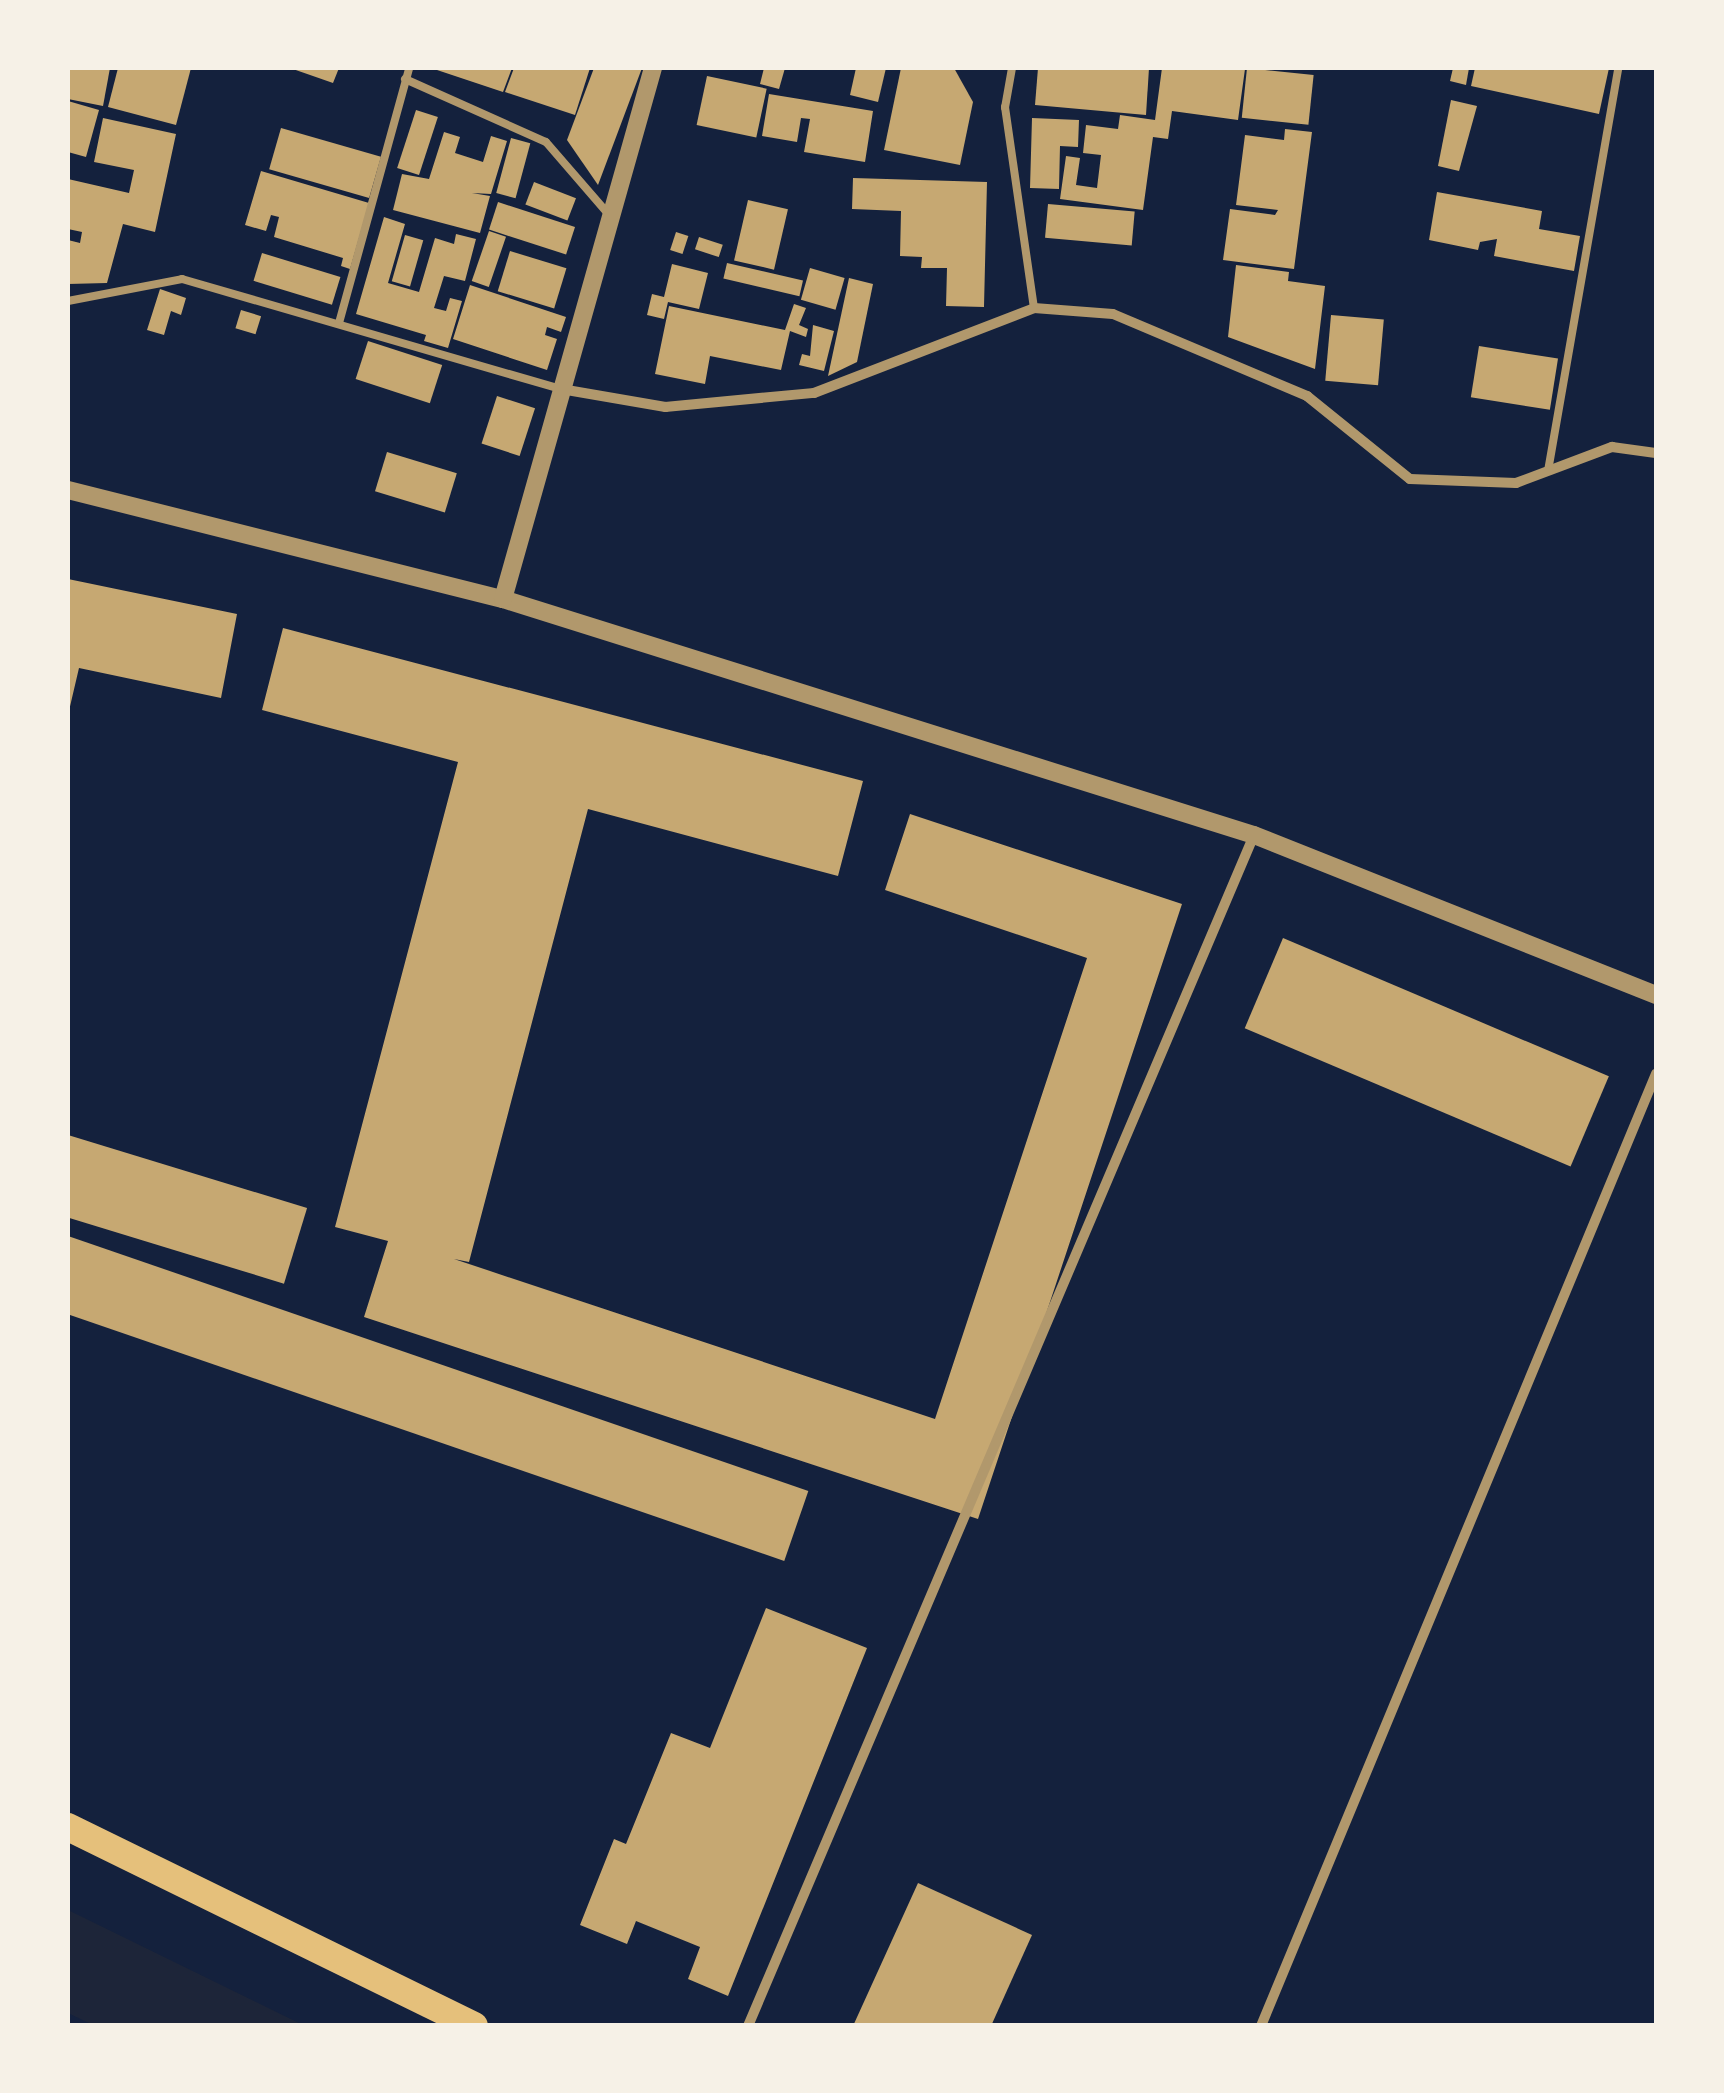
<!DOCTYPE html>
<html>
<head>
<meta charset="utf-8">
<style>
  body { margin:0 }
  #map { position:relative; width:1724px; height:2093px; overflow:hidden; background:#14213d; font-family:"Golos Text",sans-serif }
  div>[style] { position:absolute }
  .green>* { inset:0; background:#1d2539 }
  .building>* { inset:0; background:#c6a872; transform-origin:0 0 }
  .service>* { height:8px; margin:-4px; padding:0 4px; transform-origin:4px; border-radius:4px; background:#b1986c }
  .minor>* { height:10px; margin:-5px; padding:0 5px; transform-origin:5px; border-radius:5px; background:#b1986c }
  .tertiary>* { height:18px; margin:-9px; padding:0 9px; transform-origin:9px; border-radius:9px; background:#b1986c }
  .trunk>* { height:28px; margin:-14px; padding:0 14px; transform-origin:14px; border-radius:14px; background:#e5c07b }
  span { translate:-50% -50%; white-space:nowrap; text-align:center; line-height:1.15; -webkit-text-stroke:8px #f6f1e7; paint-order:stroke }
  .frame { position:absolute; inset:0; border:70px solid #f6f1e7; pointer-events:none }
</style>
</head>
<body>
<div id="map">
  <div class="green">
    <div style="clip-path:polygon(68px 1910px,303px 2025px,304px 2025px,93px 2025px,68px 2013px)"></div>
  </div>
  <div class="building">
    <div style="clip-path:polygon(68px 68px,110px 68px,103px 106px,68px 99px)"></div>
    <div style="clip-path:polygon(118px 68px,191px 68px,176px 125px,108px 107px)"></div>
    <div style="clip-path:polygon(290px 68px,339px 68px,333px 83px)"></div>
    <div style="clip-path:polygon(431px 68px,512px 68px,503px 92px)"></div>
    <div style="clip-path:polygon(514px 68px,590px 68px,575px 115px,505px 92px)"></div>
    <div style="clip-path:polygon(594px 68px,642px 68px,598px 185px,567px 140px)"></div>
    <div style="clip-path:polygon(764px 68px,785px 68px,779px 89px,760px 84px)"></div>
    <div style="clip-path:polygon(856px 68px,886px 68px,878px 102px,850px 95px)"></div>
    <div style="clip-path:polygon(901px 68px,954px 68px,973px 102px,960px 165px,884px 150px)"></div>
    <div style="clip-path:polygon(1038px 68px,1149px 68px,1146px 115px,1035px 105px)"></div>
    <div style="clip-path:polygon(1162px 68px,1245px 69px,1238px 120px,1172px 111px,1168px 139px,1153px 137px,1143px 210px,1060px 199px,1066px 156px,1080px 158px,1076px 185px,1097px 188px,1101px 155px,1083px 153px,1086px 125px,1118px 129px,1120px 115px,1155px 120px)"></div>
    <div style="left:1247px;top:68px;width:67px;height:50px;rotate:6deg"></div>
    <div style="clip-path:polygon(1453px 68px,1469px 68px,1466px 85px,1450px 81px)"></div>
    <div style="clip-path:polygon(1475px 68px,1609px 68px,1599px 114px,1471px 86px)"></div>
    <div style="left:707px;top:76px;width:61px;height:50px;rotate:12deg"></div>
    <div style="clip-path:polygon(769px 94px,873px 111px,865px 162px,804px 152px,810px 119px,801px 118px,797px 142px,762px 136px)"></div>
    <div style="clip-path:polygon(1451px 100px,1477px 106px,1459px 171px,1438px 166px)"></div>
    <div style="clip-path:polygon(68px 101px,99px 110px,86px 157px,68px 152px)"></div>
    <div style="left:416px;top:110px;width:23px;height:61px;rotate:18deg"></div>
    <div style="clip-path:polygon(103px 118px,176px 134px,155px 232px,123px 224px,107px 283px,68px 284px,68px 240px,80px 243px,82px 232px,68px 229px,68px 179px,129px 193px,134px 170px,94px 162px)"></div>
    <div style="clip-path:polygon(1032px 118px,1079px 120px,1078px 147px,1060px 146px,1059px 189px,1030px 188px)"></div>
    <div style="left:281px;top:128px;width:104px;height:43px;rotate:16deg"></div>
    <div style="clip-path:polygon(1285px 129px,1312px 132px,1294px 269px,1223px 260px,1230px 209px,1275px 215px,1278px 210px,1236px 205px,1245px 135px,1284px 140px)"></div>
    <div style="clip-path:polygon(444px 132px,460px 137px,455px 153px,483px 162px,491px 136px,507px 141px,491px 194px,472px 193px,490px 196px,480px 233px,393px 210px,402px 174px,429px 179px)"></div>
    <div style="left:511px;top:138px;width:20px;height:57px;rotate:15deg"></div>
    <div style="clip-path:polygon(261px 171px,369px 203px,350px 269px,341px 266px,343px 258px,274px 237px,279px 217px,271px 215px,266px 231px,245px 225px)"></div>
    <div style="clip-path:polygon(853px 178px,987px 182px,984px 307px,946px 306px,947px 268px,921px 268px,922px 257px,900px 256px,901px 211px,852px 209px)"></div>
    <div style="left:534px;top:182px;width:45px;height:24px;rotate:21deg"></div>
    <div style="clip-path:polygon(1437px 192px,1542px 211px,1539px 229px,1580px 236px,1574px 271px,1494px 256px,1497px 239px,1480px 242px,1478px 250px,1429px 240px)"></div>
    <div style="left:748px;top:200px;width:41px;height:62px;rotate:13deg"></div>
    <div style="left:498px;top:202px;width:81px;height:29px;rotate:18deg"></div>
    <div style="left:1048px;top:204px;width:87px;height:34px;rotate:5deg"></div>
    <div style="clip-path:polygon(384px 217px,405px 224px,388px 283px,419px 292px,435px 238px,454px 244px,456px 234px,476px 239px,465px 281px,444px 276px,434px 308px,446px 311px,450px 298px,462px 301px,448px 348px,424px 341px,426px 335px,356px 314px)"></div>
    <div style="left:489px;top:231px;width:18px;height:53px;rotate:19deg"></div>
    <div style="left:676px;top:232px;width:13px;height:19px;rotate:18deg"></div>
    <div style="left:405px;top:235px;width:19px;height:48px;rotate:16deg"></div>
    <div style="left:699px;top:237px;width:25px;height:13px;rotate:18deg"></div>
    <div style="left:510px;top:251px;width:59px;height:42px;rotate:17deg"></div>
    <div style="left:262px;top:253px;width:82px;height:29px;rotate:17deg"></div>
    <div style="left:727px;top:263px;width:78px;height:16px;rotate:13deg"></div>
    <div style="clip-path:polygon(672px 264px,708px 273px,699px 309px,668px 302px,664px 319px,647px 315px,652px 294px,664px 297px)"></div>
    <div style="clip-path:polygon(1236px 265px,1289px 272px,1288px 281px,1325px 286px,1315px 369px,1228px 337px)"></div>
    <div style="left:810px;top:268px;width:36px;height:33px;rotate:16deg"></div>
    <div style="clip-path:polygon(849px 278px,873px 284px,857px 362px,828px 376px)"></div>
    <div style="clip-path:polygon(470px 285px,566px 317px,561px 332px,547px 327px,545px 335px,557px 339px,547px 370px,453px 339px)"></div>
    <div style="clip-path:polygon(160px 289px,186px 298px,181px 315px,171px 311px,164px 335px,147px 330px)"></div>
    <div style="clip-path:polygon(794px 304px,806px 308px,799px 325px,808px 329px,806px 337px,790px 331px,781px 370px,710px 356px,705px 384px,655px 374px,669px 306px,785px 330px)"></div>
    <div style="left:241px;top:310px;width:21px;height:19px;rotate:17deg"></div>
    <div style="left:1331px;top:315px;width:53px;height:66px;rotate:5deg"></div>
    <div style="clip-path:polygon(813px 325px,834px 331px,824px 371px,799px 365px,802px 354px,810px 356px)"></div>
    <div style="left:368px;top:341px;width:78px;height:40px;rotate:18deg"></div>
    <div style="left:1479px;top:346px;width:80px;height:52px;rotate:9deg"></div>
    <div style="left:497px;top:396px;width:40px;height:50px;rotate:18deg"></div>
    <div style="left:387px;top:452px;width:73px;height:41px;rotate:17deg"></div>
    <div style="clip-path:polygon(68px 579px,237px 614px,221px 698px,79px 668px,68px 715px)"></div>
    <div style="clip-path:polygon(283px 628px,863px 781px,838px 876px,588px 809px,469px 1262px,454px 1259px,935px 1419px,1087px 958px,885px 890px,910px 814px,1182px 904px,978px 1519px,364px 1317px,388px 1241px,335px 1227px,458px 762px,262px 710px)"></div>
    <div style="left:1283px;top:938px;width:354px;height:98px;rotate:23deg"></div>
    <div style="left:68px;top:1135px;width:250px;height:79px;rotate:17deg"></div>
    <div style="left:68px;top:1236px;width:783px;height:74px;rotate:19deg"></div>
    <div style="clip-path:polygon(766px 1608px,867px 1648px,728px 1996px,688px 1979px,700px 1947px,636px 1921px,627px 1944px,580px 1925px,614px 1839px,626px 1844px,671px 1733px,710px 1748px)"></div>
    <div style="clip-path:polygon(918px 1883px,1032px 1935px,991px 2026px,853px 2026px)"></div>
  </div>
  <div class="service">
    <div style="left:1012px;top:68px;width:40px;rotate:100deg"></div>
    <div style="left:1005px;top:107px;width:203px;rotate:81.8deg"></div>
    <div style="left:405px;top:79px;width:154px;rotate:24.1deg"></div>
    <div style="left:546px;top:142px;width:98px;rotate:49.1deg"></div>
    <div style="left:68px;top:301px;width:116px;rotate:-10.9deg"></div>
    <div style="left:182px;top:279px;width:395px;rotate:16.2deg"></div>
    <div style="left:339px;top:323px;width:264px;rotate:-74.6deg"></div>
    <div style="left:1548px;top:471px;width:409px;rotate:-80.1deg"></div>
  </div>
  <div class="minor">
    <div style="left:561px;top:389px;width:106px;rotate:9.8deg"></div>
    <div style="left:665px;top:407px;width:150px;rotate:-5.4deg"></div>
    <div style="left:814px;top:393px;width:236px;rotate:-21.1deg"></div>
    <div style="left:1034px;top:308px;width:79px;rotate:4.3deg"></div>
    <div style="left:1113px;top:314px;width:211px;rotate:22.9deg"></div>
    <div style="left:1307px;top:396px;width:132px;rotate:38.9deg"></div>
    <div style="left:1410px;top:479px;width:106px;rotate:2.2deg"></div>
    <div style="left:1516px;top:483px;width:103px;rotate:-20.6deg"></div>
    <div style="left:1612px;top:447px;width:44px;rotate:7.8deg"></div>
    <div style="left:748px;top:2026px;width:1294px;rotate:-66.98deg"></div>
    <div style="left:1261px;top:2026px;width:1031px;rotate:-67.47deg"></div>
  </div>
  <div class="tertiary">
    <div style="left:68px;top:490px;width:448px;rotate:14.1deg"></div>
    <div style="left:503px;top:599px;width:787px;rotate:17.45deg"></div>
    <div style="left:1254px;top:835px;width:433px;rotate:21.7deg"></div>
    <div style="left:503px;top:599px;width:552px;rotate:-74.23deg"></div>
  </div>
  <div class="trunk">
    <div style="left:68px;top:1827px;width:452px;rotate:26.1deg"></div>
  </div>
  <div class="frame"></div>
</div>
</body>
</html>
